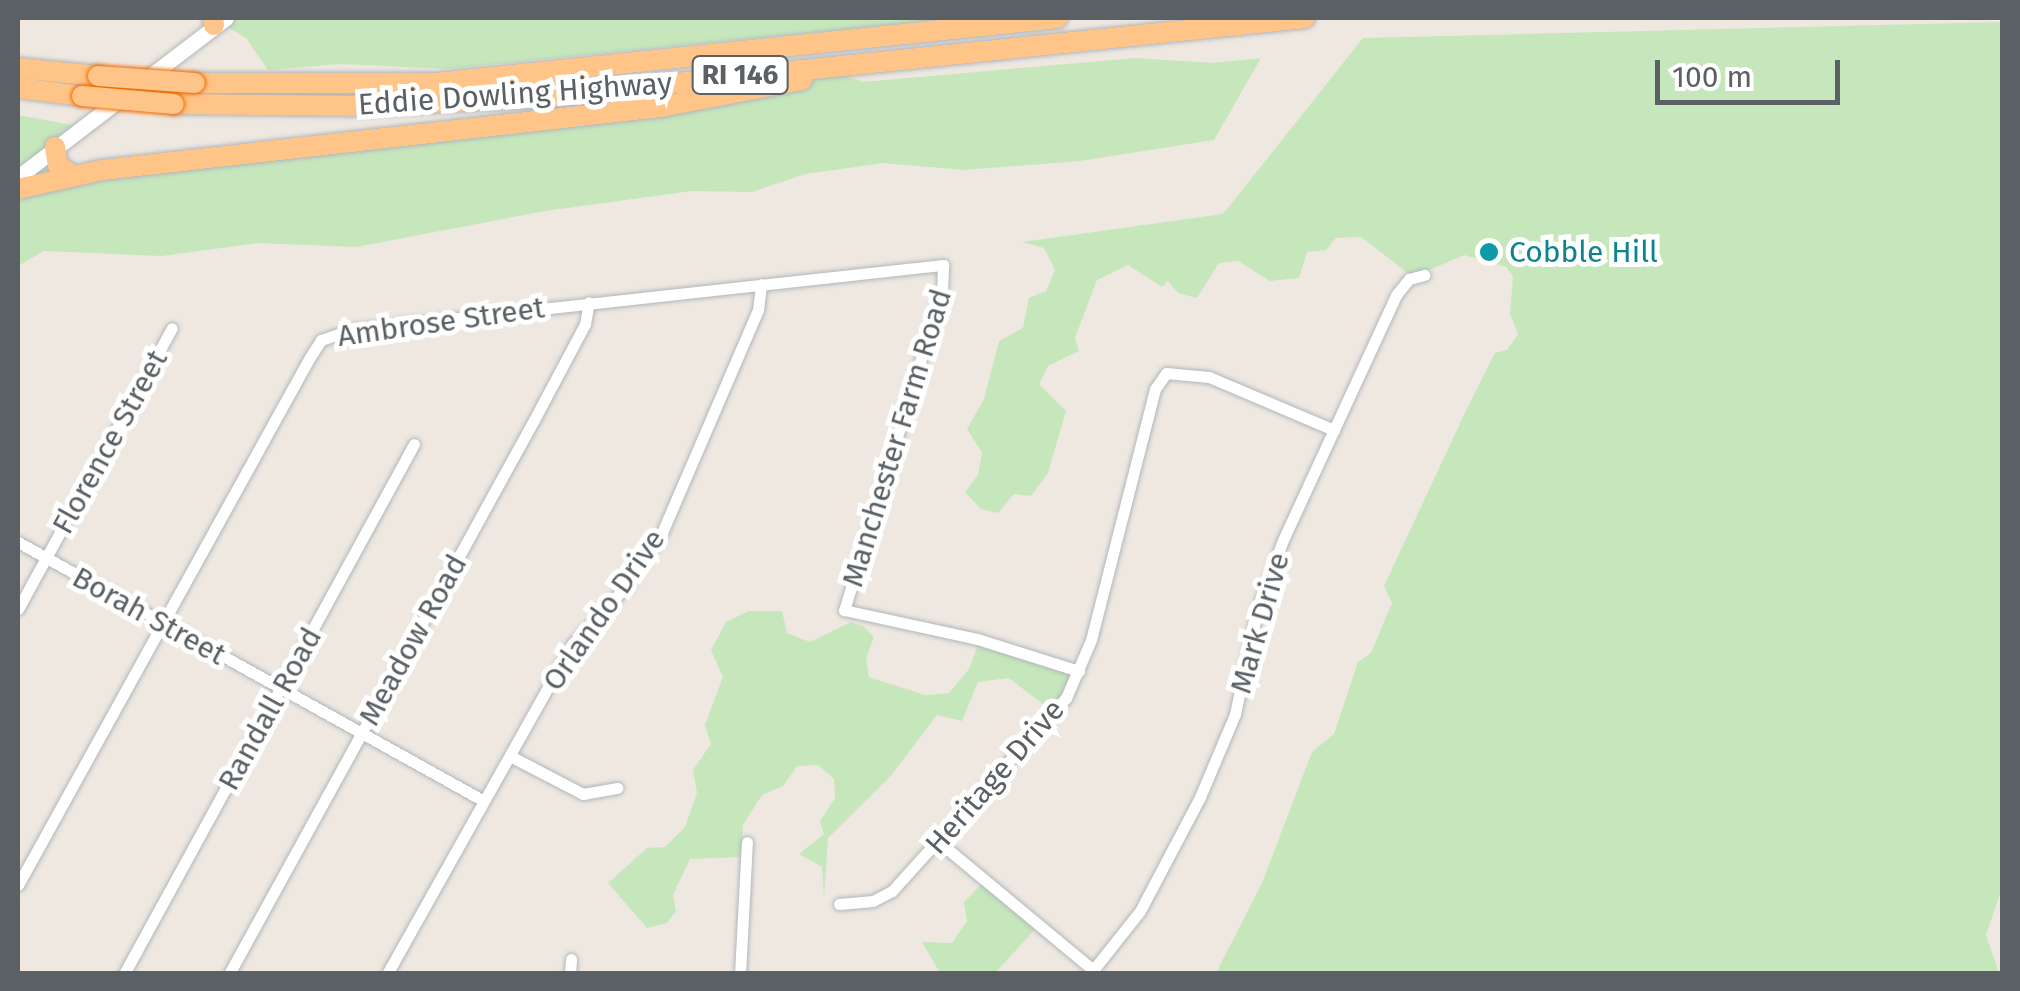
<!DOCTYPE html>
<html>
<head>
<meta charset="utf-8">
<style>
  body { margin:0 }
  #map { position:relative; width:2020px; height:991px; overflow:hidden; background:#eee8e1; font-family:"Fira Sans",sans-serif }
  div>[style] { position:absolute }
  .green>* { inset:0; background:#c6e7bc }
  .roads { filter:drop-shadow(0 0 2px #b2b6ba) drop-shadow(0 0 2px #b2b6ba) }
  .street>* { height:11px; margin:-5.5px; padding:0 5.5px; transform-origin:5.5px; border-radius:5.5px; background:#fff }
  .secondary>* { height:15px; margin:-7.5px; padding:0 7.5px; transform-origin:7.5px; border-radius:7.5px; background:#fff }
  .highway>* { height:20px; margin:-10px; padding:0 10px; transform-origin:10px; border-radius:10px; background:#ffc487 }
  .bridges { filter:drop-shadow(0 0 2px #ef6c00) drop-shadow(0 0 2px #ef6c00) }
  .highway-bridge>* { height:20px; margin:-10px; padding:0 10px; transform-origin:10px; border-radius:10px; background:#ffc487 }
  .dots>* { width:28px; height:28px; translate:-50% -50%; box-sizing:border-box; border:5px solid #fff; border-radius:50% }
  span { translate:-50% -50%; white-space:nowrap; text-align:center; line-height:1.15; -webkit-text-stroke:10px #fff; paint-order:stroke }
  .shield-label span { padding:2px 8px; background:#fff; border:2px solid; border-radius:8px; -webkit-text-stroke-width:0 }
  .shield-label { font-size:28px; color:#5a6063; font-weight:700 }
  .street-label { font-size:30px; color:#5a6063 }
  .culture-label { font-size:30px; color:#0d838f }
  .left { translate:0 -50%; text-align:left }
  .frame { position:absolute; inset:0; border:20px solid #5a6063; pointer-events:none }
  .scale { position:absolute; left:1655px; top:60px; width:185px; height:45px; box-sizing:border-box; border:5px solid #5a6063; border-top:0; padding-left:12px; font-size:30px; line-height:35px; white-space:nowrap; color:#5a6063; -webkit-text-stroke:8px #fff; paint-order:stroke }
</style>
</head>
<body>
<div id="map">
  <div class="green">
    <div style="clip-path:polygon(212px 18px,419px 20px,957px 18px,448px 69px,341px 64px,268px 70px,246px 38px)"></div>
    <div style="clip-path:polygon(2002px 22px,2002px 888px,1986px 935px,1999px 973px,1216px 973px,1262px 883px,1312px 752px,1334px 734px,1358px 662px,1371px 653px,1392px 603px,1384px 586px,1463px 417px,1495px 353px,1507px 350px,1518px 334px,1510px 314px,1513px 276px,1506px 267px,1464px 255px,1413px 277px,1361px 237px,1336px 238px,1326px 250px,1307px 252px,1299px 278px,1270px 281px,1238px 261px,1219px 263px,1197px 298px,1178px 293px,1168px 281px,1162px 287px,1128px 265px,1097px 280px,1075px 338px,1079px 351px,1048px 366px,1039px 384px,1066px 411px,1048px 473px,1031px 496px,1014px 494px,998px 513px,981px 509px,965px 492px,978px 475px,982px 453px,967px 429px,984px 399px,999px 341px,1023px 328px,1029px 298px,1046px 291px,1055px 270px,1044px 248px,1022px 242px,1223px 214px,1363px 38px)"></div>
    <div style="clip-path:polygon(1135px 58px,1214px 63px,1261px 58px,1214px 140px,1080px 161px,964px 170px,883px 163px,805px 174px,752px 192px,692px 191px,545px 211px,356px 247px,257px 243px,162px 256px,44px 251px,18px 266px,18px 115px,77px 126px,50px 155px,46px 168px,52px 172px,840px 74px,863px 82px)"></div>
    <div style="clip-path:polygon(749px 611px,782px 611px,787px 633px,810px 642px,851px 622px,864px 627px,874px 637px,866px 658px,869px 677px,925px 695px,949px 693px,969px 669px,979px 642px,1072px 671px,1053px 712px,1009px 678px,978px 682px,962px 721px,937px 715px,890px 777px,828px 838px,824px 898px,822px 867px,799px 854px,824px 834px,820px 821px,835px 798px,834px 779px,818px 765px,797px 766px,783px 786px,762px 795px,743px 825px,742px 857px,690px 859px,673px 895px,676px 911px,667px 923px,647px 928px,608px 883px,647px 848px,665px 847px,685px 827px,697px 793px,693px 770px,711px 744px,705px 725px,723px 677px,711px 650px,726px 622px)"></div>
    <div style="clip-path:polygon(984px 882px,1039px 925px,995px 973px,940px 973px,922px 942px,952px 943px,967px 921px,964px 902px)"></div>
  </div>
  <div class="roads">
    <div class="street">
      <div style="left:18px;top:542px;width:533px;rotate:29.07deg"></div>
      <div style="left:18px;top:609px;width:320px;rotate:-61.3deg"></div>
      <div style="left:510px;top:756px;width:82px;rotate:27.5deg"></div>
      <div style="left:583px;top:794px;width:35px;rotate:-10deg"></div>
      <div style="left:939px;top:842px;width:200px;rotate:39.7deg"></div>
      <div style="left:18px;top:885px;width:603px;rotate:-61.06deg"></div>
      <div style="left:310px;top:357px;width:20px;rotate:-57deg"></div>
      <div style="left:321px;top:340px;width:31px;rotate:-19deg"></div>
      <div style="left:350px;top:330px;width:597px;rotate:-6.26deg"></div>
      <div style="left:943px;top:265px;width:25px;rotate:92deg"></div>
      <div style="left:942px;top:290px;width:335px;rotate:107deg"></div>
      <div style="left:844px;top:610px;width:136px;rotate:12.3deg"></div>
      <div style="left:977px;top:639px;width:107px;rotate:17.4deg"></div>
      <div style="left:839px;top:904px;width:34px;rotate:-5deg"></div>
      <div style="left:873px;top:901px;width:21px;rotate:-28deg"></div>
      <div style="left:892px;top:891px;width:260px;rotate:-48deg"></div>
      <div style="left:1066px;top:698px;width:63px;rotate:-66.7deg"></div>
      <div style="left:1091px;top:640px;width:259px;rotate:-75.7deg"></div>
      <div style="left:1155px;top:389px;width:19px;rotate:-55deg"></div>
      <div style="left:1166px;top:373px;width:43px;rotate:5.3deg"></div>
      <div style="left:1209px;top:377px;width:136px;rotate:23deg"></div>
      <div style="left:124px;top:974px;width:604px;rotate:-61.31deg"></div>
      <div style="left:229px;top:974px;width:632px;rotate:-61.17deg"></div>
      <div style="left:534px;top:420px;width:109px;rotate:-62deg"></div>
      <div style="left:585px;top:324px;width:22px;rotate:-80deg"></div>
      <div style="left:387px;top:974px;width:377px;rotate:-60.7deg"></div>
      <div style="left:572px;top:645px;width:81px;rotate:-47.5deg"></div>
      <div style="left:627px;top:585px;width:60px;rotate:-55.8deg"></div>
      <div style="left:661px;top:535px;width:245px;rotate:-66.7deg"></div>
      <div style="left:758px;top:310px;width:26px;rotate:-83deg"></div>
      <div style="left:570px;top:974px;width:15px;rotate:-86deg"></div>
      <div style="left:740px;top:974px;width:132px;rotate:-87deg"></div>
      <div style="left:1090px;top:974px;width:80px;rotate:-51.6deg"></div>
      <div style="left:1140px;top:911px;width:129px;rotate:-62.2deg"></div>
      <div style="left:1200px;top:797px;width:90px;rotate:-67.1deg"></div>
      <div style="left:1235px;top:714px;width:108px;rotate:-77.8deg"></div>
      <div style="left:1258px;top:608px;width:72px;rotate:-69.8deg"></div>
      <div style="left:1283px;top:540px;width:270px;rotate:-65.2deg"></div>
      <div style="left:1396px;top:295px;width:21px;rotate:-51deg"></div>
      <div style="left:1409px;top:279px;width:16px;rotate:-15deg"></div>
    </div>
    <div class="secondary">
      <div style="left:18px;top:177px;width:262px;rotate:-37.4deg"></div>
    </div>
    <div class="highway">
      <div style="left:213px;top:18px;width:7px;rotate:82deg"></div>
      <div style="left:18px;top:68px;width:80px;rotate:5.7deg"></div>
      <div style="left:195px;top:83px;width:241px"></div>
      <div style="left:436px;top:83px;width:625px;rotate:-5.97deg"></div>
      <div style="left:18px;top:88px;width:64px;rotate:7.1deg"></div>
      <div style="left:174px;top:104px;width:190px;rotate:0.6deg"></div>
      <div style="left:364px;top:106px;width:179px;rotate:-2.9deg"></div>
      <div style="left:543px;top:97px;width:766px;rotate:-5.92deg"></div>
      <div style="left:55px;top:147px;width:18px;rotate:81deg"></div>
      <div style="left:58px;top:165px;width:16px;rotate:35deg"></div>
      <div style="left:18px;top:189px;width:86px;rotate:-12.7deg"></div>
      <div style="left:102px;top:170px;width:562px;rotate:-6.44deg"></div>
      <div style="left:660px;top:107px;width:145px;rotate:-10.8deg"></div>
    </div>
  </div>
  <div class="bridges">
    <div class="highway-bridge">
      <div style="left:98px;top:76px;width:97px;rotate:4.1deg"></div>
      <div style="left:82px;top:96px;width:92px;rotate:5deg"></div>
    </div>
  </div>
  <div class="dots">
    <div style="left:1489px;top:252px;background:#0f9aa8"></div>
  </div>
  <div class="shield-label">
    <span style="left:740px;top:75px">RI 146</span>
  </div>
  <div class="street-label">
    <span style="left:515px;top:94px;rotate:-4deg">Eddie Dowling Highway</span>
    <span style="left:441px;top:322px;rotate:-8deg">Ambrose Street</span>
    <span style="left:897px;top:438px;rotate:-73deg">Manchester Farm Road</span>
    <span style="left:110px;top:442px;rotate:-61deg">Florence Street</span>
    <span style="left:604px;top:610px;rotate:-55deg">Orlando Drive</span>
    <span style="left:149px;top:616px;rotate:29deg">Borah Street</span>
    <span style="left:1260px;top:623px;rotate:-74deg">Mark Drive</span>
    <span style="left:413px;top:640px;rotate:-61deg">Meadow Road</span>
    <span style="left:270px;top:709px;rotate:-61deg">Randall Road</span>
    <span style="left:995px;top:777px;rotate:-49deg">Heritage Drive</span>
  </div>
  <div class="culture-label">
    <span class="left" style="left:1509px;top:252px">Cobble Hill</span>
  </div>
  <div class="frame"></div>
  <div class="scale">100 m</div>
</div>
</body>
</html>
